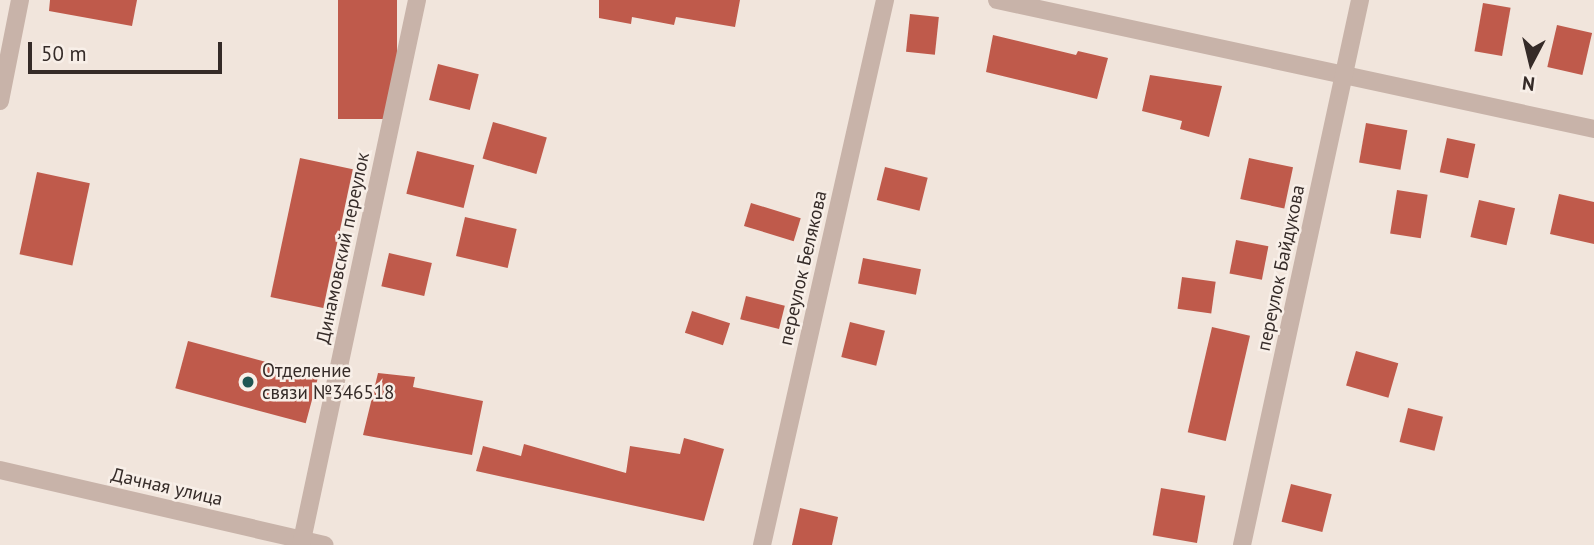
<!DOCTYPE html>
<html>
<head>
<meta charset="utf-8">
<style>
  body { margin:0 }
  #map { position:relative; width:1594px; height:545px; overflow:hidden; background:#f1e5dc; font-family:"PT Sans",sans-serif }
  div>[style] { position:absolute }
  .building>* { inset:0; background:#bf5a4b; transform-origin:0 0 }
  .minor>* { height:18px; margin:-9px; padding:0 9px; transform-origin:9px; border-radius:9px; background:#c8b3a9 }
  .dots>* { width:19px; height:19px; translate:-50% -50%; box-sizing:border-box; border:4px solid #f8efe8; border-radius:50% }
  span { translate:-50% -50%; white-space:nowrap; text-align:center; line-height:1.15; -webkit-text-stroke:5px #f8efe8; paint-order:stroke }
  .street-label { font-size:19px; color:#352b28 }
  .poi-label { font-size:19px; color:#352b28 }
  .left { translate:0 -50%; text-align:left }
  .north { position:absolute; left:1496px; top:28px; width:70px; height:70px; -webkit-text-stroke:5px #f8efe8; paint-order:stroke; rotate:187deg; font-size:19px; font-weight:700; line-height:28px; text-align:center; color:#352b28 }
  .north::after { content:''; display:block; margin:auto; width:24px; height:32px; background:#352b28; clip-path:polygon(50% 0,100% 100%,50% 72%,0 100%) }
  .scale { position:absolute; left:28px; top:42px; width:194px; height:32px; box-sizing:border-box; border:4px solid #352b28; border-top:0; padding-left:9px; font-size:21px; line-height:24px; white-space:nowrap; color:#352b28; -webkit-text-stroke:5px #f8efe8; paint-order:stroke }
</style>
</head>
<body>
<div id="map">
  <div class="building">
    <div style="clip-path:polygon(50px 0,137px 0,132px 26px,49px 11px)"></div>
    <div style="left:338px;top:0;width:59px;height:119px"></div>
    <div style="clip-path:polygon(599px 0,740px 0,735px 27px,676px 17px,674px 25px,632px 17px,631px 24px,599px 18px)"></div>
    <div style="left:1483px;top:3px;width:28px;height:49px;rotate:10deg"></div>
    <div style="left:910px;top:14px;width:29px;height:38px;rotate:6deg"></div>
    <div style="left:1557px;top:25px;width:36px;height:43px;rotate:13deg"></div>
    <div style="clip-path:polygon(993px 35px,1076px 55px,1078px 51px,1108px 58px,1097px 99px,986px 72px)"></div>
    <div style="left:438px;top:64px;width:42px;height:37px;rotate:14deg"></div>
    <div style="clip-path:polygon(1150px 75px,1222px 86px,1209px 137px,1180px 129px,1182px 121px,1142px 111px)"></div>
    <div style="left:493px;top:122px;width:56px;height:38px;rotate:16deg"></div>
    <div style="left:1366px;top:123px;width:42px;height:40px;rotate:10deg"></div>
    <div style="left:1447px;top:138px;width:29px;height:35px;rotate:12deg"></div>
    <div style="left:417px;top:151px;width:59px;height:44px;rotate:14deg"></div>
    <div style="left:300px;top:158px;width:54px;height:142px;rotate:12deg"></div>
    <div style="left:1249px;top:158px;width:45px;height:42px;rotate:12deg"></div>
    <div style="left:885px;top:167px;width:44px;height:34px;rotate:14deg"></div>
    <div style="left:37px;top:172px;width:54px;height:84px;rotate:12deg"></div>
    <div style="left:1397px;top:190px;width:31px;height:44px;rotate:9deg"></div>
    <div style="clip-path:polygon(1559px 194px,1594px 202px,1594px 244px,1550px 234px)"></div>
    <div style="left:1479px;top:200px;width:37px;height:38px;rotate:13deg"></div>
    <div style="left:751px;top:203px;width:52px;height:24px;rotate:17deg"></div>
    <div style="left:465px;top:217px;width:53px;height:40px;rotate:13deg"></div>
    <div style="left:1236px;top:240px;width:33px;height:34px;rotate:11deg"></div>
    <div style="left:389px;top:253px;width:44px;height:34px;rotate:13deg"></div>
    <div style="left:863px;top:258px;width:59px;height:26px;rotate:11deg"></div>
    <div style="left:1182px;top:277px;width:34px;height:32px;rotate:8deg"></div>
    <div style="left:746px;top:296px;width:40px;height:24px;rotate:14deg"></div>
    <div style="left:692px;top:311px;width:40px;height:23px;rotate:18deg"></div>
    <div style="left:850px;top:322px;width:36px;height:36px;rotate:14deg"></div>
    <div style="left:1212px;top:327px;width:39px;height:108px;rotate:13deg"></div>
    <div style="left:188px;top:341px;width:135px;height:49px;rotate:15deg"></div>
    <div style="left:1356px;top:351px;width:44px;height:36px;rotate:16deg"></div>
    <div style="clip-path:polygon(378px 373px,415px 377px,413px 387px,483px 401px,472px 455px,363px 435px)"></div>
    <div style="left:1408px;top:408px;width:36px;height:35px;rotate:14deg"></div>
    <div style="clip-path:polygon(684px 438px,724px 449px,704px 521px,476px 471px,483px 446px,521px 456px,524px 444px,626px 473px,630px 446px,680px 454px)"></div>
    <div style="left:1291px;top:484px;width:42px;height:39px;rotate:14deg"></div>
    <div style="left:1161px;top:488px;width:45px;height:48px;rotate:10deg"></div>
    <div style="clip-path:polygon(800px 508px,838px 517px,832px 545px,792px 545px)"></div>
  </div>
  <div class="minor">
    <div style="left:997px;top:0;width:611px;rotate:12.19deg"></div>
    <div style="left:0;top:101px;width:103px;rotate:-78.8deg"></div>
    <div style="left:0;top:470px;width:333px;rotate:13deg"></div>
    <div style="left:301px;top:545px;width:557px;rotate:-77.98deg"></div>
    <div style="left:762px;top:545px;width:559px;rotate:-77.28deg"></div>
    <div style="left:1242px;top:545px;width:558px;rotate:-77.78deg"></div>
  </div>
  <div class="dots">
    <div style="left:248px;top:382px;background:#205552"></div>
  </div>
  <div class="street-label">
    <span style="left:343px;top:248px;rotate:-78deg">Динамовский переулок</span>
    <span style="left:803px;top:268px;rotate:-77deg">переулок Белякова</span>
    <span style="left:1281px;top:268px;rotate:-78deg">переулок Байдукова</span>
    <span style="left:167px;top:487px;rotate:13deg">Дачная улица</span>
  </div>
  <div class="poi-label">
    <span class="left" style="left:262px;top:382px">Отделение<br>связи №346518</span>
  </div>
  <div class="north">N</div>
  <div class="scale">50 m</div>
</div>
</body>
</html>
